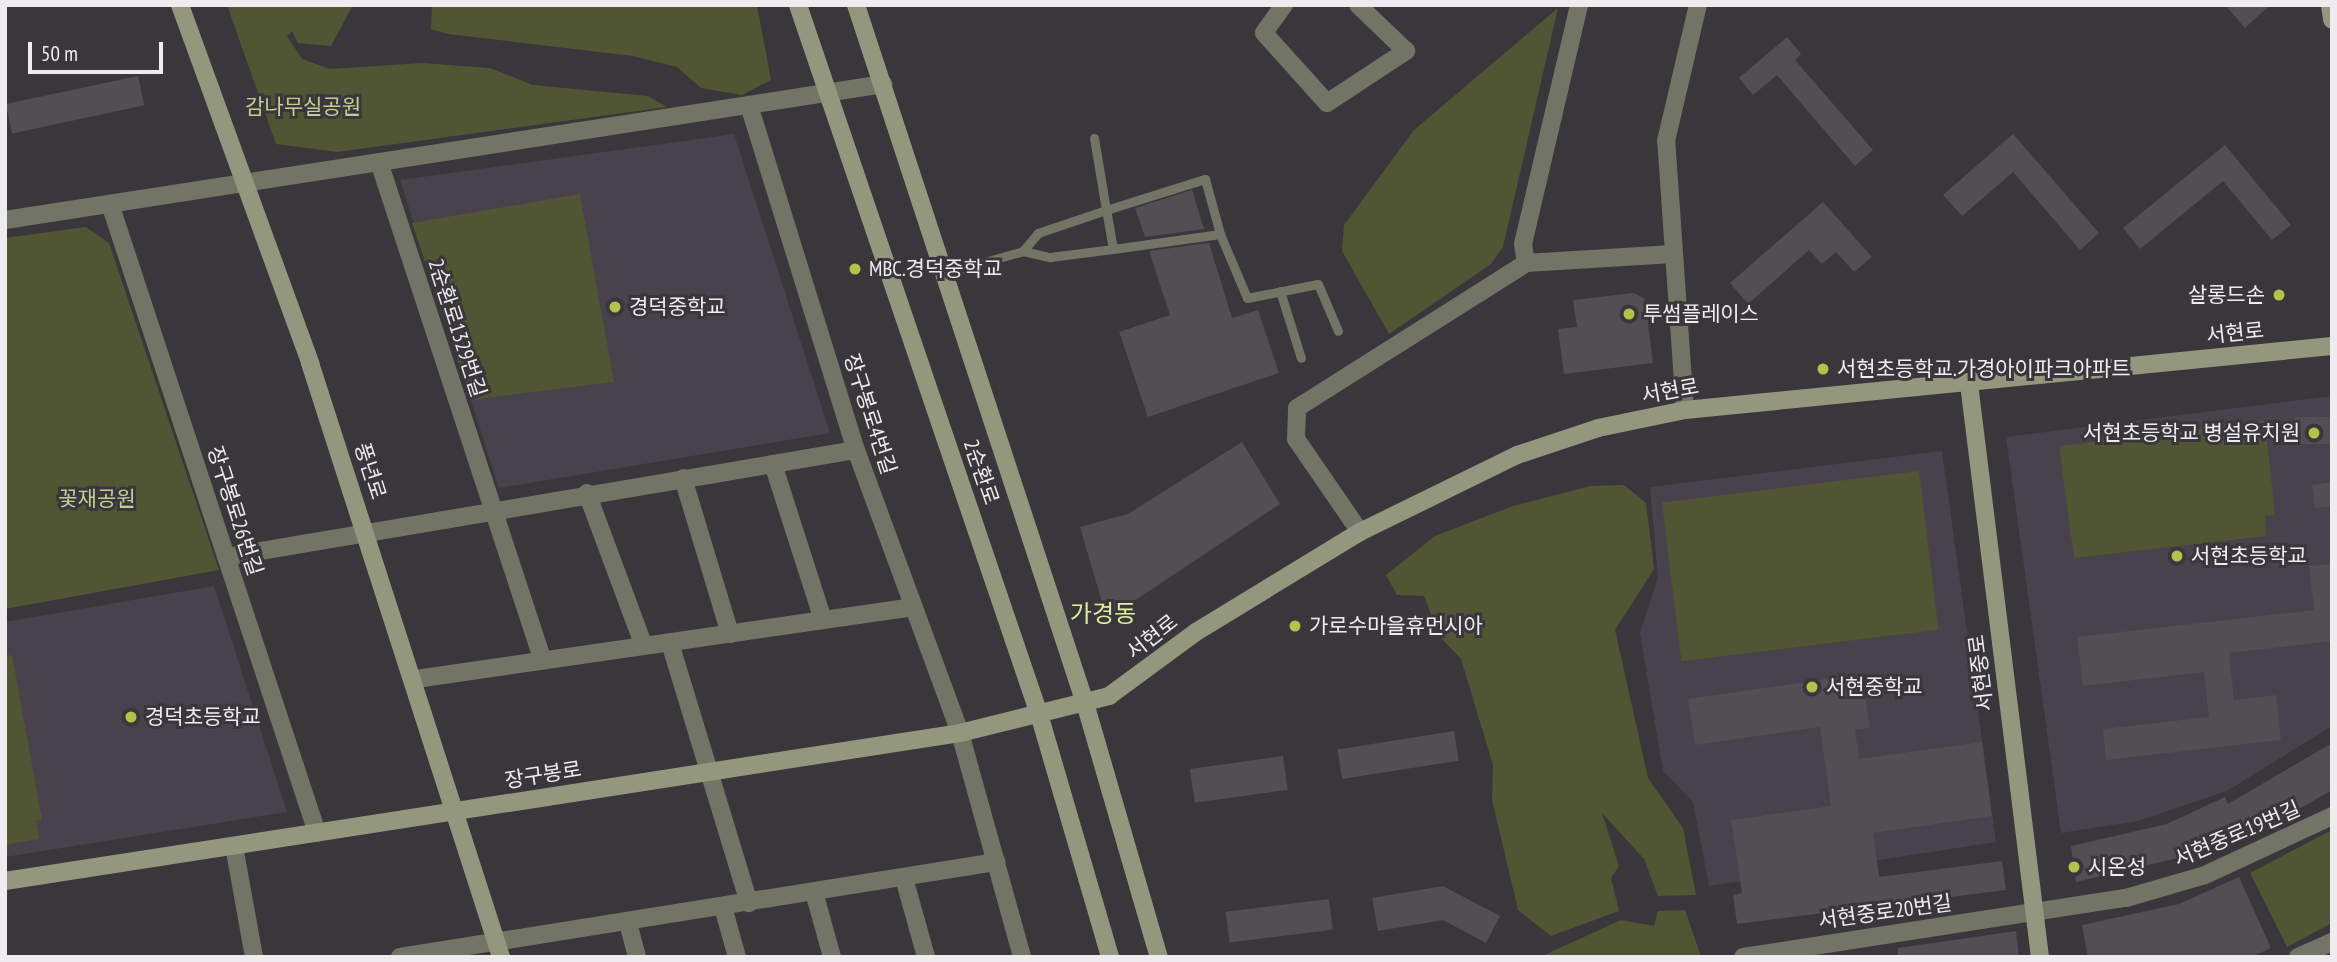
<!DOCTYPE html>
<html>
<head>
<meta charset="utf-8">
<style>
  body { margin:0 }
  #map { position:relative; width:2337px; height:962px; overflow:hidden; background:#39373c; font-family:"PT Sans Narrow","Noto Sans KR",sans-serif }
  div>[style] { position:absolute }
  .built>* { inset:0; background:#47424c }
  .green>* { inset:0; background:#505533; transform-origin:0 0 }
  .building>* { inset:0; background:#514f54; transform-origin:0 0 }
  .lane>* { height:9px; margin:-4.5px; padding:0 4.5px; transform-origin:4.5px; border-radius:4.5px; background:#727565 }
  .street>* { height:18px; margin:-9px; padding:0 9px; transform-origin:9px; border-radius:9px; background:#727565 }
  .secondary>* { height:18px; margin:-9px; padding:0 9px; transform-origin:9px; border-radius:9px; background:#92977e }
  .dots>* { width:19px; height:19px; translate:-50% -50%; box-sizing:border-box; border:4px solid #39373c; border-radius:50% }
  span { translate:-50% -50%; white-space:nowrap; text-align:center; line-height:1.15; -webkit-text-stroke:6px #39373c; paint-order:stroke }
  .park-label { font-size:21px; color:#c4ce90 }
  .poi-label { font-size:21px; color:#eeecef }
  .left { translate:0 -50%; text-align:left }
  .right { translate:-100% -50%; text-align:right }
  .street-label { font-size:21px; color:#eeecef }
  .quarter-label { font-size:24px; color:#dfeb9e }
  .frame { position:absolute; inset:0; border:7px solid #eeecef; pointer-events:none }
  .scale { position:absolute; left:28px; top:42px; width:135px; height:32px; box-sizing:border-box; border:4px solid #eeecef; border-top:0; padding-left:9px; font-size:21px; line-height:24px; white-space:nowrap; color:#eeecef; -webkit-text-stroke:5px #39373c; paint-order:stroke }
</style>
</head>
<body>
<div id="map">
  <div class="built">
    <div style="clip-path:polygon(734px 134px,830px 433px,499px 488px,400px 180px)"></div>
    <div style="clip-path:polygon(2332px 396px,2332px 726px,2227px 791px,2138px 821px,2061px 833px,2006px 437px)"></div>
    <div style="clip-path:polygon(1942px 451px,1996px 842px,1709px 886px,1693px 802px,1663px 771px,1640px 633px,1658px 578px,1650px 487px)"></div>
    <div style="clip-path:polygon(214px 586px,287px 812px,5px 857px,5px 622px)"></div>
  </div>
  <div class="green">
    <div style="clip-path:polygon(227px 5px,353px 5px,331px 46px,298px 43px,292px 31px,287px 36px,302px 59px,330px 69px,422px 63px,490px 68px,533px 85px,648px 96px,667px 107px,337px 152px,276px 144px)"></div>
    <div style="clip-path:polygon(432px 5px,757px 5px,771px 80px,742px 95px,701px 88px,677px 67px,633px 56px,448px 34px,431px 29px)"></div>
    <div style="clip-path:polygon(1558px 8px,1503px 247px,1491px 264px,1389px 334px,1342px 251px,1344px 225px,1414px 130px)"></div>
    <div style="clip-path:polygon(580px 194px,614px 382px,471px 400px,412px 223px)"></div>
    <div style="clip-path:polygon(86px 227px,109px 243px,219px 570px,5px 609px,5px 238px)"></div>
    <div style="clip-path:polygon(2265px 421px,2275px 515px,2265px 516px,2266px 536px,2074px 558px,2059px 446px)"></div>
    <div style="left:1919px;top:471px;width:160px;height:259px;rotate:83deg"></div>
    <div style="clip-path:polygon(1624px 485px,1646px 503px,1654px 569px,1615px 630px,1648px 778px,1683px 828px,1696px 895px,1658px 896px,1644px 859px,1602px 813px,1619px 866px,1611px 878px,1619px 911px,1551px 936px,1518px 910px,1492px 800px,1493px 765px,1461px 659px,1439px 636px,1424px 596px,1397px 595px,1386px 575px,1435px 536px,1513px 506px,1590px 486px)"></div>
    <div style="clip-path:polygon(12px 655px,42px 820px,36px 821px,39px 839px,5px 845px,5px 656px)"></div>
    <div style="clip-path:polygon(2332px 830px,2332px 923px,2287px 947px,2250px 873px)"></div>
    <div style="clip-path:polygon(1685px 910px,1701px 957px,1540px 957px,1621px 920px,1654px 926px,1658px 911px)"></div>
  </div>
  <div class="building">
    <div style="clip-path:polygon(2225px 5px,2270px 5px,2245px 28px)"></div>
    <div style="clip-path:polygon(1787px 37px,1801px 54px,1795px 60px,1873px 150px,1855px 166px,1777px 75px,1753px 95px,1739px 78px)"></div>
    <div style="left:138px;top:76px;width:30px;height:135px;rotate:78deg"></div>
    <div style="clip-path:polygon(2013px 134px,2099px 233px,2080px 250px,2013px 172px,1962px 216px,1943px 195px)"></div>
    <div style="clip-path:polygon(2225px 145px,2291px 225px,2272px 240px,2223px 181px,2140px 249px,2123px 228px)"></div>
    <div style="clip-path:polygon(1192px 190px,1204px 229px,1145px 237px,1135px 208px)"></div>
    <div style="clip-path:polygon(1823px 202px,1872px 257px,1854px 272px,1836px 252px,1822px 264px,1809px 250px,1748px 304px,1730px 283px)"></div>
    <div style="clip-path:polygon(1209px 243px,1232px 318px,1258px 310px,1279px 373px,1148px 417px,1119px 332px,1170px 315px,1149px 251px)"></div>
    <div style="clip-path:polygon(1634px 293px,1645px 299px,1653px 363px,1564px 374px,1558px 329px,1577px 327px,1573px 300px)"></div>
    <div style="left:2332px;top:417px;width:27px;height:38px;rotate:90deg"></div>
    <div style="clip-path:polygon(1242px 442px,1280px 504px,1107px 619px,1080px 527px,1128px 514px)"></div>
    <div style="clip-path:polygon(2332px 482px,2332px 506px,2315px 508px,2312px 485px)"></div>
    <div style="clip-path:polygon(2332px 564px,2332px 641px,2229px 653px,2234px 700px,2276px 695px,2281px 740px,2106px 760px,2103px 729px,2209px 717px,2204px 672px,2083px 686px,2077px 637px,2314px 610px,2309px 566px)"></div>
    <div style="clip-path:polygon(1862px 674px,1870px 728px,1855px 730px,1859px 759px,1982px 742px,1992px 816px,1873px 833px,1879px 877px,2002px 861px,2006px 890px,1737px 924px,1733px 895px,1742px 893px,1731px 820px,1831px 806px,1820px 727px,1695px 745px,1688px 699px)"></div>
    <div style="left:1454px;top:731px;width:30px;height:118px;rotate:81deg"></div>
    <div style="clip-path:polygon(2332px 743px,2332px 790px,2292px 813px,2178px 858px,2076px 882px,2071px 846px,2167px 824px,2225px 797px,2228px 804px)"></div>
    <div style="left:1283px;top:756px;width:34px;height:94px;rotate:82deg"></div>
    <div style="clip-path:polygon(2239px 877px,2271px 948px,2251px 957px,2088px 957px,2082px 925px,2179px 904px)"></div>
    <div style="clip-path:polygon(1443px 886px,1500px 916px,1486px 943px,1443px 920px,1378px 931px,1372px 898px)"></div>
    <div style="left:1329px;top:899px;width:31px;height:104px;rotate:83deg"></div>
    <div style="clip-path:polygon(2016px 931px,2019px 957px,1898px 957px,1898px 948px)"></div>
  </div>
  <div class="lane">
    <div style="left:1094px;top:138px;width:73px;rotate:80.5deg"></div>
    <div style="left:1106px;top:210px;width:104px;rotate:-17.4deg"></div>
    <div style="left:1205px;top:179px;width:57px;rotate:74.7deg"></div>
    <div style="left:1220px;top:234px;width:108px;rotate:172deg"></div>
    <div style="left:1220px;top:234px;width:69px;rotate:67.1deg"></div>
    <div style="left:1247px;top:298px;width:72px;rotate:-11.2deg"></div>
    <div style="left:1318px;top:284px;width:51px;rotate:66.9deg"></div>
    <div style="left:946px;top:273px;width:80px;rotate:-15.9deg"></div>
    <div style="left:1023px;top:251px;width:28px;rotate:13deg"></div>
    <div style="left:1050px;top:257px;width:64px;rotate:-7.2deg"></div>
    <div style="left:1113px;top:249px;width:40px;rotate:-100deg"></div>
    <div style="left:1106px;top:210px;width:72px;rotate:161.3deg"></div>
    <div style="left:1038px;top:233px;width:23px;rotate:130deg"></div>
    <div style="left:1280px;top:291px;width:70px;rotate:72.6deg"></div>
  </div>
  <div class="street">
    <div style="left:1284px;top:5px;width:34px;rotate:126deg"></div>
    <div style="left:1264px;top:33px;width:94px;rotate:48deg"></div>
    <div style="left:1327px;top:103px;width:95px;rotate:-33.4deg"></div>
    <div style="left:1406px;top:51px;width:66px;rotate:-136.2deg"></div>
    <div style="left:749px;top:105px;width:361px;rotate:72.8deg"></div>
    <div style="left:856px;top:450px;width:302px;rotate:69.8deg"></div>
    <div style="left:960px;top:733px;width:232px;rotate:74.5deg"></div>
    <div style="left:379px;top:162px;width:525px;rotate:71.81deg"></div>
    <div style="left:110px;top:204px;width:662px;rotate:71.78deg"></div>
    <div style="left:5px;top:220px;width:889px;rotate:-8.8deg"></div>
    <div style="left:1526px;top:263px;width:19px;rotate:-99deg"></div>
    <div style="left:1523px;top:244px;width:245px;rotate:-76.8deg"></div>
    <div style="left:1685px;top:410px;width:270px;rotate:-94deg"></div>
    <div style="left:1666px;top:141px;width:140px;rotate:-76.8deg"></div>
    <div style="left:773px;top:464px;width:164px;rotate:72.2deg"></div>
    <div style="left:683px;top:478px;width:163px;rotate:73.2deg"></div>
    <div style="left:587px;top:493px;width:163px;rotate:69.6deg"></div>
    <div style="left:1360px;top:532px;width:113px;rotate:-124.5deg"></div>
    <div style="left:1296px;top:439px;width:31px;rotate:-88deg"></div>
    <div style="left:1297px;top:408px;width:271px;rotate:-32.3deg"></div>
    <div style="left:1526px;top:263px;width:147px;rotate:-3.5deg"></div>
    <div style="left:226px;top:557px;width:639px;rotate:-9.64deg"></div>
    <div style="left:670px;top:643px;width:272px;rotate:73.1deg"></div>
    <div style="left:416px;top:679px;width:503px;rotate:-8.23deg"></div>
    <div style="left:234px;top:846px;width:113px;rotate:79.8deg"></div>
    <div style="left:904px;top:878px;width:82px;rotate:74.4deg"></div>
    <div style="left:814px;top:892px;width:67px;rotate:74.5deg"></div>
    <div style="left:723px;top:907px;width:52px;rotate:74.4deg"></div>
    <div style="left:628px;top:923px;width:35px;rotate:75deg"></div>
    <div style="left:400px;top:957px;width:604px;rotate:-9.06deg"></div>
    <div style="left:1743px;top:957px;width:388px;rotate:-8.8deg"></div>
    <div style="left:2126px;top:898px;width:82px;rotate:-16.2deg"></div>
    <div style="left:2205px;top:875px;width:140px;rotate:-24.9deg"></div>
    <div style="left:2298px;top:957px;width:37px;rotate:-24deg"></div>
  </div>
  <div class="secondary">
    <div style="left:180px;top:5px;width:381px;rotate:70deg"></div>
    <div style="left:310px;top:363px;width:624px;rotate:72.17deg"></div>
    <div style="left:798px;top:5px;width:749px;rotate:71.23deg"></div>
    <div style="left:1039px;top:714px;width:253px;rotate:73.7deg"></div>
    <div style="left:856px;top:5px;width:735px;rotate:71.84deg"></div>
    <div style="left:1085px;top:703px;width:265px;rotate:73.8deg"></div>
    <div style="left:2330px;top:5px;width:15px;rotate:82deg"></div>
    <div style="left:1969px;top:384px;width:577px;rotate:82.94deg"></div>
    <div style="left:5px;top:881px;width:966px;rotate:-8.81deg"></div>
    <div style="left:960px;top:733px;width:154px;rotate:-13.9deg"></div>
    <div style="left:1109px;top:696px;width:108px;rotate:-36.3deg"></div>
    <div style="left:1196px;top:632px;width:192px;rotate:-31.4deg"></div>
    <div style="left:1360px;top:532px;width:175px;rotate:-26.1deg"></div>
    <div style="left:1517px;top:455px;width:85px;rotate:-18.4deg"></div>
    <div style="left:1598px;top:428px;width:89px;rotate:-11.7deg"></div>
    <div style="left:1685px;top:410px;width:650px;rotate:-5.65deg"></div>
  </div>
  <div class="dots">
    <div style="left:855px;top:269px;background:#b3c24b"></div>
    <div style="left:2279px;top:295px;background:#b3c24b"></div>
    <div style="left:615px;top:307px;background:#b3c24b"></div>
    <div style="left:1629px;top:314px;background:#b3c24b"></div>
    <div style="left:1823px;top:369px;background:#b3c24b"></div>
    <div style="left:2314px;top:433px;background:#b3c24b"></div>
    <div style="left:2177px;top:556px;background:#b3c24b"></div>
    <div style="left:1295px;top:626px;background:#b3c24b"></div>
    <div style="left:1812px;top:687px;background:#b3c24b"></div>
    <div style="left:131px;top:717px;background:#b3c24b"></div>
    <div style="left:2074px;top:867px;background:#b3c24b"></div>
  </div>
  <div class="park-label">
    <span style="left:303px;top:107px">감나무실공원</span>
    <span style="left:97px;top:499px">꽃재공원</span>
  </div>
  <div class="poi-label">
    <span class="left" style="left:869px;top:269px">MBC.경덕중학교</span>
    <span class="right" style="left:2265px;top:295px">살롱드손</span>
    <span class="left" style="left:629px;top:307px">경덕중학교</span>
    <span class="left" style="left:1643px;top:314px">투썸플레이스</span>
    <span class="left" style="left:1837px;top:369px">서현초등학교.가경아이파크아파트</span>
    <span class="right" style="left:2300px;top:433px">서현초등학교 병설유치원</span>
    <span class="left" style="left:2191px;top:556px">서현초등학교</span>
    <span class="left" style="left:1309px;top:626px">가로수마을휴먼시아</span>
    <span class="left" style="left:1826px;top:687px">서현중학교</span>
    <span class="left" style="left:145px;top:717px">경덕초등학교</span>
    <span class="left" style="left:2088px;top:867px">시온성</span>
  </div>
  <div class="street-label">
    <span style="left:457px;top:328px;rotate:72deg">2순환로1329번길</span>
    <span style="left:2235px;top:333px;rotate:-6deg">서현로</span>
    <span style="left:1670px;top:391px;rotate:-10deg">서현로</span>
    <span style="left:870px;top:414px;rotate:72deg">장구봉로4번길</span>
    <span style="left:370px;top:471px;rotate:72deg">풍년로</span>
    <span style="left:981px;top:472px;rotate:71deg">2순환로</span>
    <span style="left:235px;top:511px;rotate:72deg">장구봉로26번길</span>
    <span style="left:1152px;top:637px;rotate:-38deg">서현로</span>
    <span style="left:1981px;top:673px;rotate:-97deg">서현중로</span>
    <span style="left:543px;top:775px;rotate:-9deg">장구봉로</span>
    <span style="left:2237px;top:834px;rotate:-23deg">서현중로19번길</span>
    <span style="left:1885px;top:912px;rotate:-8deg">서현중로20번길</span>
  </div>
  <div class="quarter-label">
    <span style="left:1103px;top:614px">가경동</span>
  </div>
  <div class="frame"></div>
  <div class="scale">50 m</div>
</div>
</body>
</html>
